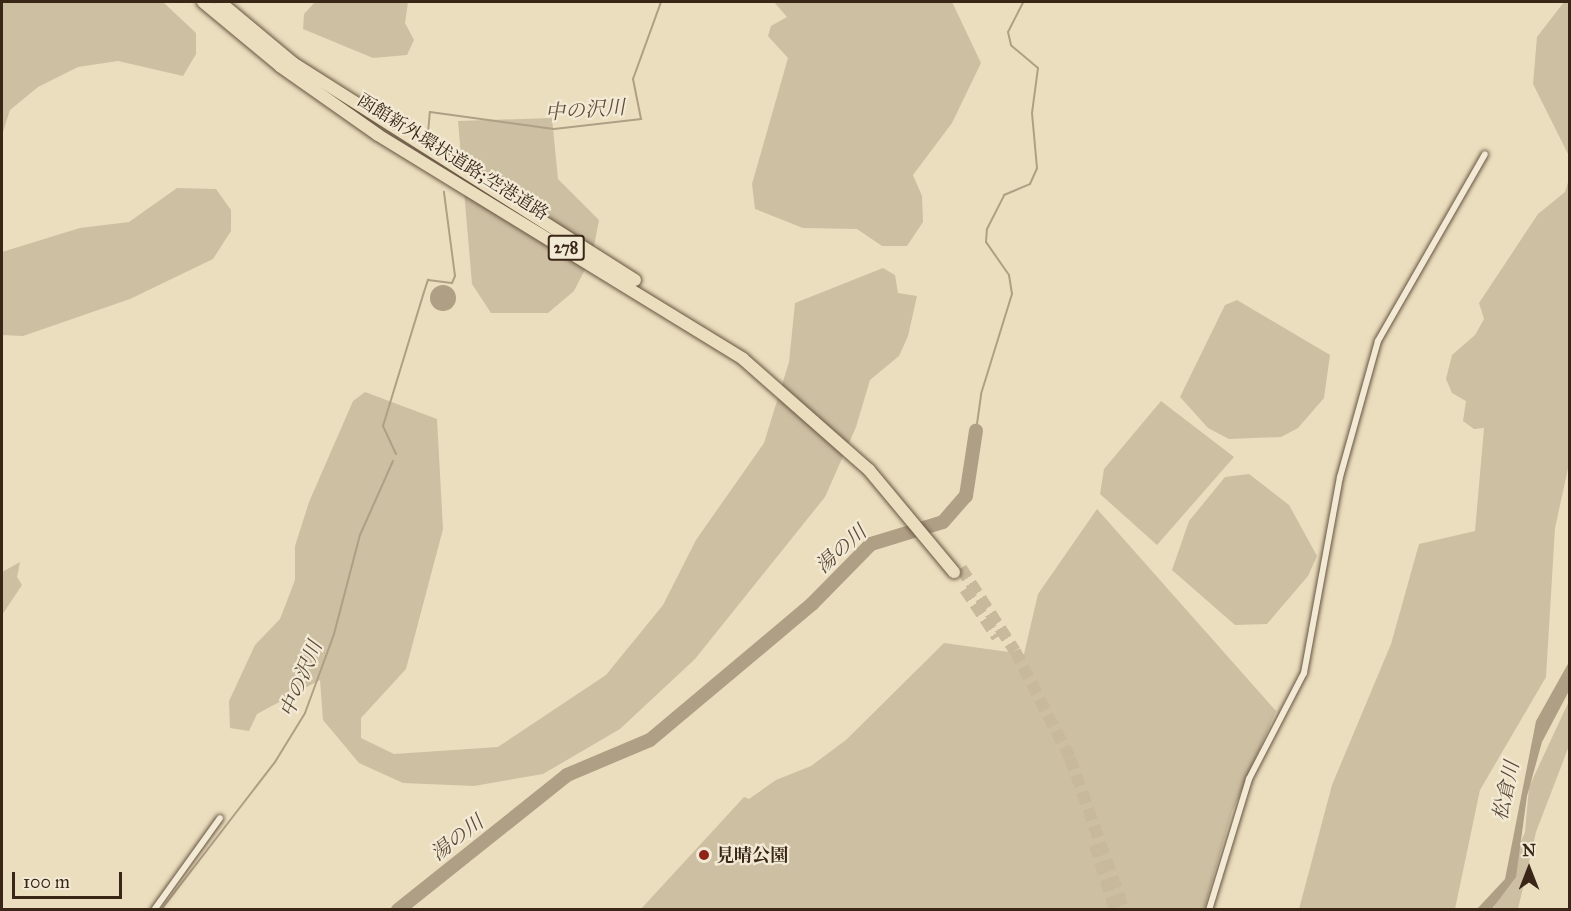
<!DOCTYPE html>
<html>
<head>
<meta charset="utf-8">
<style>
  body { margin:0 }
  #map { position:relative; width:1571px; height:911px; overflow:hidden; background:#ebdebe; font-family:"IM FELL Great Primer","Noto Serif JP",serif }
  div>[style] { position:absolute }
  .green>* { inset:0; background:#cdbfa2 }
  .water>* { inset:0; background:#af9f85 }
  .round { border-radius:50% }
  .stream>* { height:2px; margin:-1px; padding:0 1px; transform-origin:1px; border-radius:1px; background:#af9f85 }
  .river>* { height:14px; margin:-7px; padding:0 7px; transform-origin:7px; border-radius:7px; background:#af9f85 }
  .highway-tunnel>* { height:12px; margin-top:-6px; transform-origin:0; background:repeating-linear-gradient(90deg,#c8b99d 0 12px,transparent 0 18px) }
  .roads { filter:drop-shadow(0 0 2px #665441) drop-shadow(0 0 2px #665441) }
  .street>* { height:6px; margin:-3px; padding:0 3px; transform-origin:3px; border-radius:3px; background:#f2ead5 }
  .highway>* { height:12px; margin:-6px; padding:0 6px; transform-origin:6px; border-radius:6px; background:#ebdebe }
  .dots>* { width:16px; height:16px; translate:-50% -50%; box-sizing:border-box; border:3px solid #f2ead5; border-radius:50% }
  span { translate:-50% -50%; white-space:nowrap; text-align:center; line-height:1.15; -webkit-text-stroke:4.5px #f2ead5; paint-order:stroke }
  .shield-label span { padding:2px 4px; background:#f2ead5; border:2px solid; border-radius:4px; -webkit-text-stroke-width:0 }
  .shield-label { font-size:16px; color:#3a2617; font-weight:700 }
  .street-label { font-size:18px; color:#3a2617 }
  .poi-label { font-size:18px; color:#3a2617; font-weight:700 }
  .left { translate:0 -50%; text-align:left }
  .water-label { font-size:20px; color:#5d4a38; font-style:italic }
  .frame { position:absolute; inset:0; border:3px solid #3a2617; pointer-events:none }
  .north { position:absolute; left:1499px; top:839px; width:60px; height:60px; -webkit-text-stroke:4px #f2ead5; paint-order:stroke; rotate:0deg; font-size:16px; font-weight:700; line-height:24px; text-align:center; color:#3a2617 }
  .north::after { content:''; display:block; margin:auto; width:21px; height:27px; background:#3a2617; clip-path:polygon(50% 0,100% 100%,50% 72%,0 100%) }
  .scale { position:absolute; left:12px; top:872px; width:110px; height:27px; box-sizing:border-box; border:3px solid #3a2617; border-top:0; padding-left:8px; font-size:18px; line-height:21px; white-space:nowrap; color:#3a2617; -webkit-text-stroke:4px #f2ead5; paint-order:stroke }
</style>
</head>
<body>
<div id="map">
  <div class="green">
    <div style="clip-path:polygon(2px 2px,163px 2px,196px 33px,196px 54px,183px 76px,118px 61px,78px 67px,38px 87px,10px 110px,2px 135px)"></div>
    <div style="clip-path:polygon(315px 2px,408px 2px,405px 23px,414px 40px,407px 55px,373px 58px,303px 29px,304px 14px)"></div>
    <div style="clip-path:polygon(774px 2px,952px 2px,981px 63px,952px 123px,913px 175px,922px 196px,923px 222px,907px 246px,882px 246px,857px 229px,803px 228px,755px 209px,752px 184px,788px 58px,768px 36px,771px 26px,787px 17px)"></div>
    <div style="clip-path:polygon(1564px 2px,1570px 2px,1569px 156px,1533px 84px,1537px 37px)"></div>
    <div style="clip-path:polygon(552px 118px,558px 179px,599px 220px,592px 256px,574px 291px,548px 313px,491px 313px,472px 284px,458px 121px)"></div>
    <div style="clip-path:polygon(1569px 179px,1569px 464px,1555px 528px,1546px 677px,1480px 790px,1455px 909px,1299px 909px,1332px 785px,1391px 644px,1419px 544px,1475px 531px,1484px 428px,1474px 429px,1463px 421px,1466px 401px,1452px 393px,1446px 379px,1452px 355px,1475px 335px,1484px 319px,1479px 303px,1538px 214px,1565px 192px)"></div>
    <div style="clip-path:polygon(177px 188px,216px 189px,231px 210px,231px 231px,213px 259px,130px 299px,23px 336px,2px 335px,2px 252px,80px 228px,129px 222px)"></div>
    <div style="clip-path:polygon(883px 268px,895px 275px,898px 293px,917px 296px,908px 336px,899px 356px,870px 380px,856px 427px,825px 497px,695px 659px,620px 729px,543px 774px,474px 786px,403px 783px,359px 763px,323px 720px,320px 680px,257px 714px,249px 731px,230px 728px,229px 701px,255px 645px,280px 619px,295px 580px,295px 546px,309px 502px,353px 401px,365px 392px,437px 419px,443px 529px,406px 669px,361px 718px,361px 738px,394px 754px,498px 747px,606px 675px,663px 605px,696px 540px,764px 443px,789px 362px,795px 303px)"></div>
    <div style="clip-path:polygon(1237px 300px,1330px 355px,1324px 398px,1298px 428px,1281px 437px,1229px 439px,1208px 428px,1180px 397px,1225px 305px)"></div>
    <div style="clip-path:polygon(1161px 401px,1234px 457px,1157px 545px,1100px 494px,1104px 469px)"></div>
    <div style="clip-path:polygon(1249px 474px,1289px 505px,1317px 556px,1308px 576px,1267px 624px,1235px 625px,1172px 570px,1189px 521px,1225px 477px)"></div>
    <div style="clip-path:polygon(1097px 509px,1276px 711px,1232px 812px,1204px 909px,640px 910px,744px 797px,749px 799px,776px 780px,811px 766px,846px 740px,944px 643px,1024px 654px,1038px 594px)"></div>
    <div style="clip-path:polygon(20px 562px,17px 577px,22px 585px,2px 615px,2px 572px)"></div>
    <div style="clip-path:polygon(1569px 701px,1569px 746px,1536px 832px,1518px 909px,1493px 910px,1525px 832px,1529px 787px)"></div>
  </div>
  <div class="water">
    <div class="round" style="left:430px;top:285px;width:26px;height:26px"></div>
    <div style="clip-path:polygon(1569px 662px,1569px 691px,1542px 742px,1527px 796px,1516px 877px,1492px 909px,1477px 909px,1505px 879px,1536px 721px)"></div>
  </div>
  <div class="stream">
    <div style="left:428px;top:133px;width:21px;rotate:-85deg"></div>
    <div style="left:430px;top:112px;width:125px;rotate:7.8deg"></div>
    <div style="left:554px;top:129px;width:88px;rotate:-6.6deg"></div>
    <div style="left:641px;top:119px;width:41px;rotate:-101.3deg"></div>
    <div style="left:633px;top:79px;width:82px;rotate:-70deg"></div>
    <div style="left:976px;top:431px;width:37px;rotate:-82deg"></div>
    <div style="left:981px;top:394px;width:105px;rotate:-72.8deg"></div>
    <div style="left:1012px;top:294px;width:19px;rotate:-99deg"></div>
    <div style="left:1009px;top:275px;width:40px;rotate:-124.9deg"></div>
    <div style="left:986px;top:242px;width:13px;rotate:-86deg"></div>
    <div style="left:987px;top:229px;width:38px;rotate:-63deg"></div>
    <div style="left:1004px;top:195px;width:28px;rotate:-23deg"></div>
    <div style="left:1030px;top:184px;width:17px;rotate:-66deg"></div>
    <div style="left:1037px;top:168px;width:55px;rotate:-95.2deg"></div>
    <div style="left:1032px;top:113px;width:45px;rotate:-82.4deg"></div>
    <div style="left:1038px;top:68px;width:35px;rotate:-140deg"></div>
    <div style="left:1011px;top:45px;width:13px;rotate:-103deg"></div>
    <div style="left:1008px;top:32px;width:34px;rotate:-63deg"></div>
    <div style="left:396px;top:454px;width:31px;rotate:-115deg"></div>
    <div style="left:383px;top:426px;width:140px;rotate:-73deg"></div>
    <div style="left:424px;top:292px;width:13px;rotate:-72deg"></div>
    <div style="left:428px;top:280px;width:24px;rotate:7deg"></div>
    <div style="left:452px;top:283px;width:8px;rotate:-67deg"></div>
    <div style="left:455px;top:276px;width:85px;rotate:-97.5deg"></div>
    <div style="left:161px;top:910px;width:187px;rotate:-52.4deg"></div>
    <div style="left:275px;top:762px;width:57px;rotate:-58.5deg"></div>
    <div style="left:305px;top:713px;width:84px;rotate:-69.8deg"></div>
    <div style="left:334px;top:634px;width:102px;rotate:-75.3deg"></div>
    <div style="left:360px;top:535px;width:81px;rotate:-66deg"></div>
  </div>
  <div class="river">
    <div style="left:398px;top:910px;width:216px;rotate:-38.6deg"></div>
    <div style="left:567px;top:775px;width:90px;rotate:-22.9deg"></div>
    <div style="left:650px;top:740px;width:212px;rotate:-40deg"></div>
    <div style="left:812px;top:604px;width:84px;rotate:-45.5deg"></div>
    <div style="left:871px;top:544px;width:75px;rotate:-17deg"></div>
    <div style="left:943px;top:522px;width:35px;rotate:-49deg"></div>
    <div style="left:966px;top:496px;width:66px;rotate:-81.3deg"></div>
  </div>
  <div class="highway-tunnel">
    <div style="left:961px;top:568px;width:99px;rotate:57deg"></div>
    <div style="left:1015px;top:651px;width:120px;rotate:62.8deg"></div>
    <div style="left:1070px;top:758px;width:161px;rotate:70.4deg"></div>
    <div style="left:965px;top:589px;width:58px;rotate:56.3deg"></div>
    <div style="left:1095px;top:845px;width:68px;rotate:72.9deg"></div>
  </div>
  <div class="roads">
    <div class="street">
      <div style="left:154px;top:910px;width:113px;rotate:-54.3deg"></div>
      <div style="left:1209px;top:910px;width:137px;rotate:-73deg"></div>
      <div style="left:1249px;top:779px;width:119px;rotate:-62.6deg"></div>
      <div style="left:1304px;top:673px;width:199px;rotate:-79.6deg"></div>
      <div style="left:1340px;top:477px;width:141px;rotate:-74.4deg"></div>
      <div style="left:1378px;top:341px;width:215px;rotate:-60.2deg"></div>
    </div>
    <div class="highway">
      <div style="left:203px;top:2px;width:100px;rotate:39.7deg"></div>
      <div style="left:280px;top:66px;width:120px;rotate:35.1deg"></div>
      <div style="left:378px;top:135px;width:428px;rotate:31.5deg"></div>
      <div style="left:743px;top:359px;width:168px;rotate:41.4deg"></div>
      <div style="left:869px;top:470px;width:133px;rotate:50.2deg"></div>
      <div style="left:220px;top:2px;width:95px;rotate:39.9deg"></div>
      <div style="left:293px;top:63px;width:405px;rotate:32.4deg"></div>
    </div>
  </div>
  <div class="dots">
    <div style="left:704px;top:855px;background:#8f2418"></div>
  </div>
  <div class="shield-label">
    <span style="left:566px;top:248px">278</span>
  </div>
  <div class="street-label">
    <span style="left:453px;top:157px;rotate:32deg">函館新外環状道路;空港道路</span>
  </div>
  <div class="poi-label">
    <span class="left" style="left:716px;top:855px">見晴公園</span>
  </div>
  <div class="water-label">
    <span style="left:585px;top:110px;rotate:-4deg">中の沢川</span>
    <span style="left:841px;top:549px;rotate:-42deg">湯の川</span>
    <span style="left:301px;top:679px;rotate:-68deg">中の沢川</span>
    <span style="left:1506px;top:791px;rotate:-78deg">松倉川</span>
    <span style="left:457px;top:838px;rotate:-38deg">湯の川</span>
  </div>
  <div class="frame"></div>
  <div class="north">N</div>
  <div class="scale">100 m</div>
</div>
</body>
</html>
